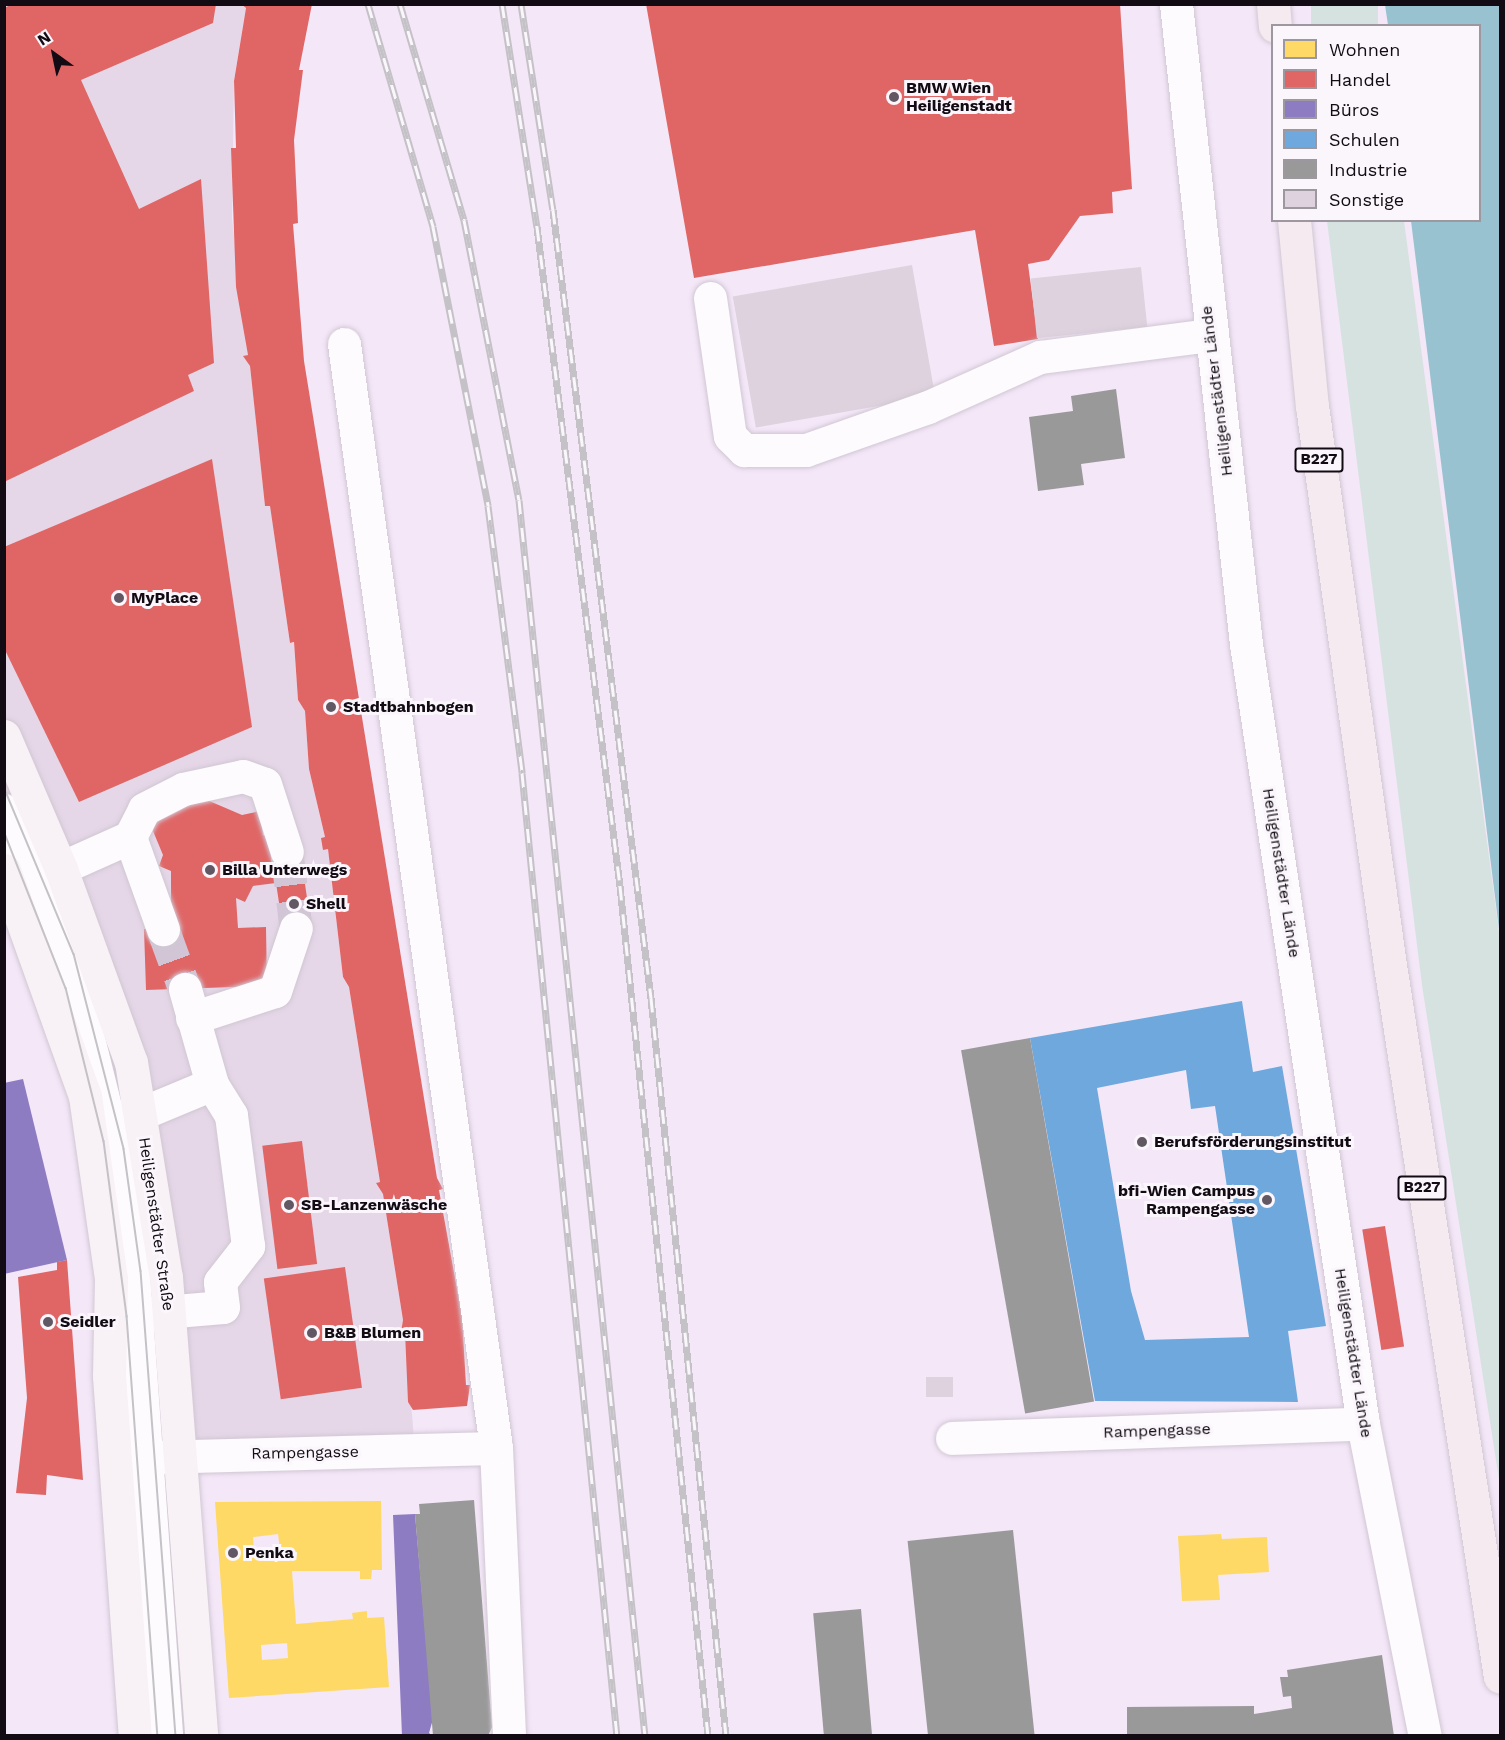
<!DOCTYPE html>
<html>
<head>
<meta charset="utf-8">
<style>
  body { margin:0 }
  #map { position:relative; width:1505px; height:1740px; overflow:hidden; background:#f4e7f8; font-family:"Work Sans",sans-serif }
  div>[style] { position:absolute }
  .commercial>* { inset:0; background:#e6d7e8 }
  .green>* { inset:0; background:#d6e2df; transform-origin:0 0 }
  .water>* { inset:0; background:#99c2d1 }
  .homes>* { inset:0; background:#ffd966 }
  .shops>* { inset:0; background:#e06666; transform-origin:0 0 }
  .offices>* { inset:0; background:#8e7cc3 }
  .schools>* { inset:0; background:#6fa8dc }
  .industry>* { inset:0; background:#999; transform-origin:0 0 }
  .building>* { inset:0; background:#ded2de; transform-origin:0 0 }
  .minor-tunnel>* { height:33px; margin-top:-16.5px; transform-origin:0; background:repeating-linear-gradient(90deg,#d2c6d6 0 33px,transparent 0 49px) }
  .roads { filter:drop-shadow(0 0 2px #d0c7d3) drop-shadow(0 0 2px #d0c7d3) }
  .minor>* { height:33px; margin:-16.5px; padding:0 16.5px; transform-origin:16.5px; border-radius:16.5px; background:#fdfbfe }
  .major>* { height:33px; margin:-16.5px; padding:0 16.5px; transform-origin:16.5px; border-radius:16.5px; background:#f8f1f5 }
  .highway>* { height:33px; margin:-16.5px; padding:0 16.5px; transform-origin:16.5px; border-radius:16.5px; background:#f5eaef }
  .tram>* { height:1.5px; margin:-0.75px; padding:0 0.75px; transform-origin:0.75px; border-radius:0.75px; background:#c4c2c6 }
  .rail>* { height:7px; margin-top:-3.5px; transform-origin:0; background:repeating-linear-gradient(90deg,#faf6fb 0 14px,#c4c2c6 0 28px); box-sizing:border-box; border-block:2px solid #c4c2c6 }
  .dots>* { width:16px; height:16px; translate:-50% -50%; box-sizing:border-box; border:3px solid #faf6fb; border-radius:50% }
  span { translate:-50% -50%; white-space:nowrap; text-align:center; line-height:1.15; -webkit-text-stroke:6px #faf6fb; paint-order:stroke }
  .shield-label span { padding:2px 4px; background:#faf6fb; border:2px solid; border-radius:4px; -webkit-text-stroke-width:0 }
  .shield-label { font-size:15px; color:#120b14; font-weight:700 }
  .poi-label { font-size:16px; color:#120b14; font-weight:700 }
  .left { translate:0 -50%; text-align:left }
  .right { translate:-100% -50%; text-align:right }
  .street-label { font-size:16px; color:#120b14 }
  .frame { position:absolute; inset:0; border:6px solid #120b14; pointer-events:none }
  .legend { position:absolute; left:1271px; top:24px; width:210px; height:198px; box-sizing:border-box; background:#faf6fb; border:2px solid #9d989f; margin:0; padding:8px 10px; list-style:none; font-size:18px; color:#120b14 }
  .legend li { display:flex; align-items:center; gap:12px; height:30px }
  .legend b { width:30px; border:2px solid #9d989f }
  .north { position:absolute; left:24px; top:24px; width:60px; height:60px; -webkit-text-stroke:4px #faf6fb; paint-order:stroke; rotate:327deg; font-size:16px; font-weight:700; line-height:24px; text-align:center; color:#120b14 }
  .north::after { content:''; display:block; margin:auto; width:21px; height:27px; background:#120b14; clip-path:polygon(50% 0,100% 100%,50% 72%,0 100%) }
</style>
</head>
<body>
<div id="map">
  <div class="commercial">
    <div style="clip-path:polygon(241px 4px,246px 8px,234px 80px,232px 218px,248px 355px,244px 356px,250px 366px,265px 505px,270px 506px,290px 643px,294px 643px,298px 700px,305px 711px,309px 769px,325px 837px,321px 838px,328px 849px,343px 977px,349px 987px,380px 1182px,376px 1183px,383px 1194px,403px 1320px,401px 1331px,405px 1332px,415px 1450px,155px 1457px,136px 1315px,5px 813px,4px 5px)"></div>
  </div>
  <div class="green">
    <div style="left:1311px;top:5px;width:67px;height:20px"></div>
    <div style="clip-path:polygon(1327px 221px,1404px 221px,1500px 939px,1500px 1486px,1422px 985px)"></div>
  </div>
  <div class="water">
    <div style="clip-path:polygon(1385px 5px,1500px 5px,1500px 937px,1411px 221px,1480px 220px,1480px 26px,1388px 25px)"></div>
  </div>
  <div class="homes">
    <div style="clip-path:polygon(evenodd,381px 1501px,382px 1570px,372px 1570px,371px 1579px,360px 1579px,360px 1571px,292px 1571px,296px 1624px,353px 1619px,352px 1613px,367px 1611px,367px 1618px,384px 1617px,389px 1687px,229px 1698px,215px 1502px,381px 1501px,278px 1534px,280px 1550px,254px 1553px,253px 1537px,278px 1534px,381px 1501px,287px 1643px,288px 1658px,262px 1660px,261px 1645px,287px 1643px)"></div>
    <div style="clip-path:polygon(1221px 1534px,1222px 1539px,1267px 1537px,1269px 1572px,1218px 1575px,1220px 1600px,1182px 1601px,1178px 1536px)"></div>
  </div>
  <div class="shops">
    <div style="clip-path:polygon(13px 4px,216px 4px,213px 23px,81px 80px,139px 209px,201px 179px,214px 363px,188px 375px,194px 391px,4px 482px,4px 8px)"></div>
    <div style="clip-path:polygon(241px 4px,312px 4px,299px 70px,303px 70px,294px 140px,298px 223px,293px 224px,304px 361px,437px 1178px,443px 1189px,439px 1190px,462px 1316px,466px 1385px,470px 1385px,467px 1406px,413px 1410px,408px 1402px,405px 1332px,401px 1332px,403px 1320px,383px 1194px,376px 1183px,380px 1182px,349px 987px,343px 977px,328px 849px,323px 850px,321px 838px,325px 837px,309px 769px,305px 711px,298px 700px,294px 642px,290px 643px,270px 506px,265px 506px,250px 366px,243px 356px,248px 355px,236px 287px,231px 148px,236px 148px,234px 81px,246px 8px)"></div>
    <div style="clip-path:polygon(646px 4px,1120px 4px,1132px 189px,1112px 192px,1113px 213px,1080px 216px,1049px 260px,1028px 264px,1038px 339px,994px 346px,975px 230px,694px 278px)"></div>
    <div style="clip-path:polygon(212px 459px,252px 727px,79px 802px,4px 648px,4px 547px)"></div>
    <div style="clip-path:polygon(200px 797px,242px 815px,260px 811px,263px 835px,300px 850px,311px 925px,283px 929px,276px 883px,253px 886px,245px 902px,236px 898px,238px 928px,266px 927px,267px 986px,146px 990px,144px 929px,171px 929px,171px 871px,159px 866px,163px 855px,148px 819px)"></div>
    <div style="left:302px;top:1141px;width:124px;height:40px;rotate:83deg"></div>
    <div style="left:1385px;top:1226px;width:122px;height:23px;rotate:81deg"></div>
    <div style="clip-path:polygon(67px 1260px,83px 1480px,47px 1475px,46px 1495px,16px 1493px,27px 1398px,18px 1277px,57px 1270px,57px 1262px)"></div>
    <div style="left:345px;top:1267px;width:122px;height:82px;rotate:82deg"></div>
  </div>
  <div class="offices">
    <div style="clip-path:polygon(23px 1079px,67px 1260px,4px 1274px,4px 1083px)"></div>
    <div style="clip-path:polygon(415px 1514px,433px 1719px,429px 1733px,433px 1736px,402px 1736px,393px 1515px)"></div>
  </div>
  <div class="schools">
    <div style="clip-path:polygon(evenodd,1242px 1001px,1253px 1072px,1282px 1066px,1326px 1326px,1288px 1331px,1298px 1402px,1095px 1401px,1030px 1038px,1242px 1001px,1186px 1070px,1191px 1109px,1215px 1106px,1249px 1337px,1145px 1340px,1131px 1291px,1097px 1088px,1186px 1070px)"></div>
  </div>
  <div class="industry">
    <div style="clip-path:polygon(1116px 389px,1125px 458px,1081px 464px,1084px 485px,1038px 491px,1029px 417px,1073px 411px,1071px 396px)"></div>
    <div style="left:1030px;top:1038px;width:369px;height:70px;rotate:80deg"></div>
    <div style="clip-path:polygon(474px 1500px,492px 1727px,488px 1736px,433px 1736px,415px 1514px,420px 1514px,419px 1504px)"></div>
    <div style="left:1013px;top:1530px;width:207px;height:106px;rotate:84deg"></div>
    <div style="left:861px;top:1609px;width:128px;height:48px;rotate:85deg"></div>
    <div style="clip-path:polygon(1382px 1655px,1394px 1736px,1127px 1736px,1127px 1707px,1254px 1706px,1254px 1714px,1292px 1708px,1291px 1696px,1283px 1697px,1280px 1677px,1288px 1677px,1287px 1670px)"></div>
  </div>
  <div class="building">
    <div style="left:912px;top:265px;width:133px;height:182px;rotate:80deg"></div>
    <div style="left:1141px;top:267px;width:60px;height:111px;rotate:84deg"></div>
    <div style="left:926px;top:1377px;width:27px;height:20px"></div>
  </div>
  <div class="minor-tunnel">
    <div style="left:287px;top:852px;width:77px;rotate:83.2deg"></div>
    <div style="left:163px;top:929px;width:64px;rotate:69.9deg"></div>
  </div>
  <div class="roads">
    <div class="minor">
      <div style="left:1176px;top:4px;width:644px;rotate:83.76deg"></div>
      <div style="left:1246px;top:644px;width:789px;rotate:81.47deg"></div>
      <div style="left:1363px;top:1424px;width:318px;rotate:78.8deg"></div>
      <div style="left:710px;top:298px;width:139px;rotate:81.8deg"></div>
      <div style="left:730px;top:436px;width:20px;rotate:45deg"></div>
      <div style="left:744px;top:450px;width:62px"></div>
      <div style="left:806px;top:450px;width:129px;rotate:-19.4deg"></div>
      <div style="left:928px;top:407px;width:123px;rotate:-24.1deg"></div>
      <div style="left:1040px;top:357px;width:171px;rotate:-7.4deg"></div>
      <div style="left:344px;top:344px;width:1114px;rotate:82.16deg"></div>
      <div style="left:496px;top:1448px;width:288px;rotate:87.4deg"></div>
      <div style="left:4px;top:810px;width:178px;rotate:67.5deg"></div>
      <div style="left:72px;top:974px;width:170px;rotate:76deg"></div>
      <div style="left:113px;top:1139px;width:135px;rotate:81.5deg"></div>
      <div style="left:133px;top:1273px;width:464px;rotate:85.9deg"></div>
      <div style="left:130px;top:837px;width:31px;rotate:-63deg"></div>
      <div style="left:144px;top:809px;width:44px;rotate:-27.1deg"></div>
      <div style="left:183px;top:789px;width:61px;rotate:-12.2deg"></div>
      <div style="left:243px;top:776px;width:23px;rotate:20deg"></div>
      <div style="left:265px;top:784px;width:71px;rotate:72.1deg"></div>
      <div style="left:34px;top:880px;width:105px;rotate:-24.1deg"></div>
      <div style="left:130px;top:837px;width:98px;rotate:70.3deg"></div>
      <div style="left:192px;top:1018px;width:87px;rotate:-18deg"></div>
      <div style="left:275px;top:991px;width:66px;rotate:-71.6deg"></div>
      <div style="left:111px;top:1118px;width:29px;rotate:-8deg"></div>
      <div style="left:140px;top:1114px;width:78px;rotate:-22.6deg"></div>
      <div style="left:212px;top:1084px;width:99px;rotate:-105.9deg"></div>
      <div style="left:140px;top:1314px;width:83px;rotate:-4.8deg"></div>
      <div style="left:223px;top:1307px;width:25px;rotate:-97deg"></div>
      <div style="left:220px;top:1282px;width:46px;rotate:-52.1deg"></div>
      <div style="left:248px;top:1246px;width:132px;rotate:-97.4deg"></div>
      <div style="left:231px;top:1115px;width:36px;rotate:-122deg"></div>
      <div style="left:952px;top:1438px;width:411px;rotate:-2deg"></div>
      <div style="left:152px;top:1457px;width:344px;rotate:-1.5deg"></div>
    </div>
    <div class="major">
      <div style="left:4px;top:736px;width:145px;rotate:66.8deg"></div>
      <div style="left:61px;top:869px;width:205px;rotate:70.1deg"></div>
      <div style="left:131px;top:1062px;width:218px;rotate:80.8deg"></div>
      <div style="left:166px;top:1277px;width:460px;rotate:85.6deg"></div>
      <div style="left:4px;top:870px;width:240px;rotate:70.3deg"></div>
      <div style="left:85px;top:1096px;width:185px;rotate:81.9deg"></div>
      <div style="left:111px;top:1279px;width:97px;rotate:91.2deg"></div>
      <div style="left:109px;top:1376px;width:361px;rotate:85.9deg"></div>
    </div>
    <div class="highway">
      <div style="left:1273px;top:4px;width:22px;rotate:85deg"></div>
      <div style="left:1294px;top:220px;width:187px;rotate:84.5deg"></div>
      <div style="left:1312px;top:406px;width:564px;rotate:82.06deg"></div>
      <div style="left:1390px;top:965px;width:720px;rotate:81.22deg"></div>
    </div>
  </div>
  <div class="tram">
    <div style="left:4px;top:787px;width:181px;rotate:67.3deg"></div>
    <div style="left:74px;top:954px;width:201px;rotate:75.6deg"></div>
    <div style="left:124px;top:1149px;width:123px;rotate:82.1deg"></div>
    <div style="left:141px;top:1271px;width:466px;rotate:85.7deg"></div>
    <div style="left:4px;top:831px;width:169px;rotate:68.5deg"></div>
    <div style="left:66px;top:988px;width:158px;rotate:76.1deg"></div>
    <div style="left:104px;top:1141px;width:177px;rotate:82.5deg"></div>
    <div style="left:127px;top:1316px;width:421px;rotate:85.8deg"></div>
  </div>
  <div class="rail">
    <div style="left:368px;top:4px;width:232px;rotate:73.7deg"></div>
    <div style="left:433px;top:227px;width:284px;rotate:78.8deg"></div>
    <div style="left:488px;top:506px;width:269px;rotate:82.7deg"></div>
    <div style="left:522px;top:773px;width:968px;rotate:84.37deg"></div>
    <div style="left:400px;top:4px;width:225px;rotate:73.5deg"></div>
    <div style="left:464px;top:220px;width:285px;rotate:78.9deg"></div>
    <div style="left:519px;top:500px;width:1242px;rotate:84.18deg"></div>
    <div style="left:502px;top:4px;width:226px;rotate:81.1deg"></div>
    <div style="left:537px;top:227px;width:664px;rotate:82.82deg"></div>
    <div style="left:620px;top:886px;width:855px;rotate:84.09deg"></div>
    <div style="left:521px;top:4px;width:208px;rotate:81.2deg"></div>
    <div style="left:553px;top:210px;width:794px;rotate:82.91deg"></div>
    <div style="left:651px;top:998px;width:742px;rotate:84.2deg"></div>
  </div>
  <div class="dots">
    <div style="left:894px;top:97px;background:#615864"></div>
    <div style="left:119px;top:598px;background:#615864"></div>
    <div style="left:331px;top:707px;background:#615864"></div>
    <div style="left:210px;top:870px;background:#615864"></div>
    <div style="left:294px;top:904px;background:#615864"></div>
    <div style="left:1142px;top:1142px;background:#615864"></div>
    <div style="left:1267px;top:1200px;background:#615864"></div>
    <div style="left:289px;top:1205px;background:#615864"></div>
    <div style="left:48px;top:1322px;background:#615864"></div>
    <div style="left:312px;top:1333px;background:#615864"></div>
    <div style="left:233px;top:1553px;background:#615864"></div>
  </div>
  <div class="shield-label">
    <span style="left:1319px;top:460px">B227</span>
    <span style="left:1422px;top:1188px">B227</span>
  </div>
  <div class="poi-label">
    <span class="left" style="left:906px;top:97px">BMW Wien<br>Heiligenstadt</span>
    <span class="left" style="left:131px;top:598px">MyPlace</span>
    <span class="left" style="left:343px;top:707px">Stadtbahnbogen</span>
    <span class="left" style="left:222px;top:870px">Billa Unterwegs</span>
    <span class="left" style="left:306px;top:904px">Shell</span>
    <span class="left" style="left:1154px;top:1142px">Berufsförderungsinstitut</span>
    <span class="right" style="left:1255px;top:1200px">bfi-Wien Campus<br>Rampengasse</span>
    <span class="left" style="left:301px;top:1205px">SB-Lanzenwäsche</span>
    <span class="left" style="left:60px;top:1322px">Seidler</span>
    <span class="left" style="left:324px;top:1333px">B&amp;B Blumen</span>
    <span class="left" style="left:245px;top:1553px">Penka</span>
  </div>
  <div class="street-label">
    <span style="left:1217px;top:391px;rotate:-97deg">Heiligenstädter Lände</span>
    <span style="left:1281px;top:873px;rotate:81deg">Heiligenstädter Lände</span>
    <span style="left:156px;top:1224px;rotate:82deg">Heiligenstädter Straße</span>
    <span style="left:1353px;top:1353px;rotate:81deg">Heiligenstädter Lände</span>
    <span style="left:1157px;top:1431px;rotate:-2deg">Rampengasse</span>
    <span style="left:305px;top:1453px;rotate:-1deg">Rampengasse</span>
  </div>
  <div class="frame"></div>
  <ul class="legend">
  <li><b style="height:16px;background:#ffd966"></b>Wohnen</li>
  <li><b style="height:16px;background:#e06666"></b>Handel</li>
  <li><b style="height:16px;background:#8e7cc3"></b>Büros</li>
  <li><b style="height:16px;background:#6fa8dc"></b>Schulen</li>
  <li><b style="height:16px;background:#999"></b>Industrie</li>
  <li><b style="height:16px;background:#ded2de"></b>Sonstige</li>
  </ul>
  <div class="north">N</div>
</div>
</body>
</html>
